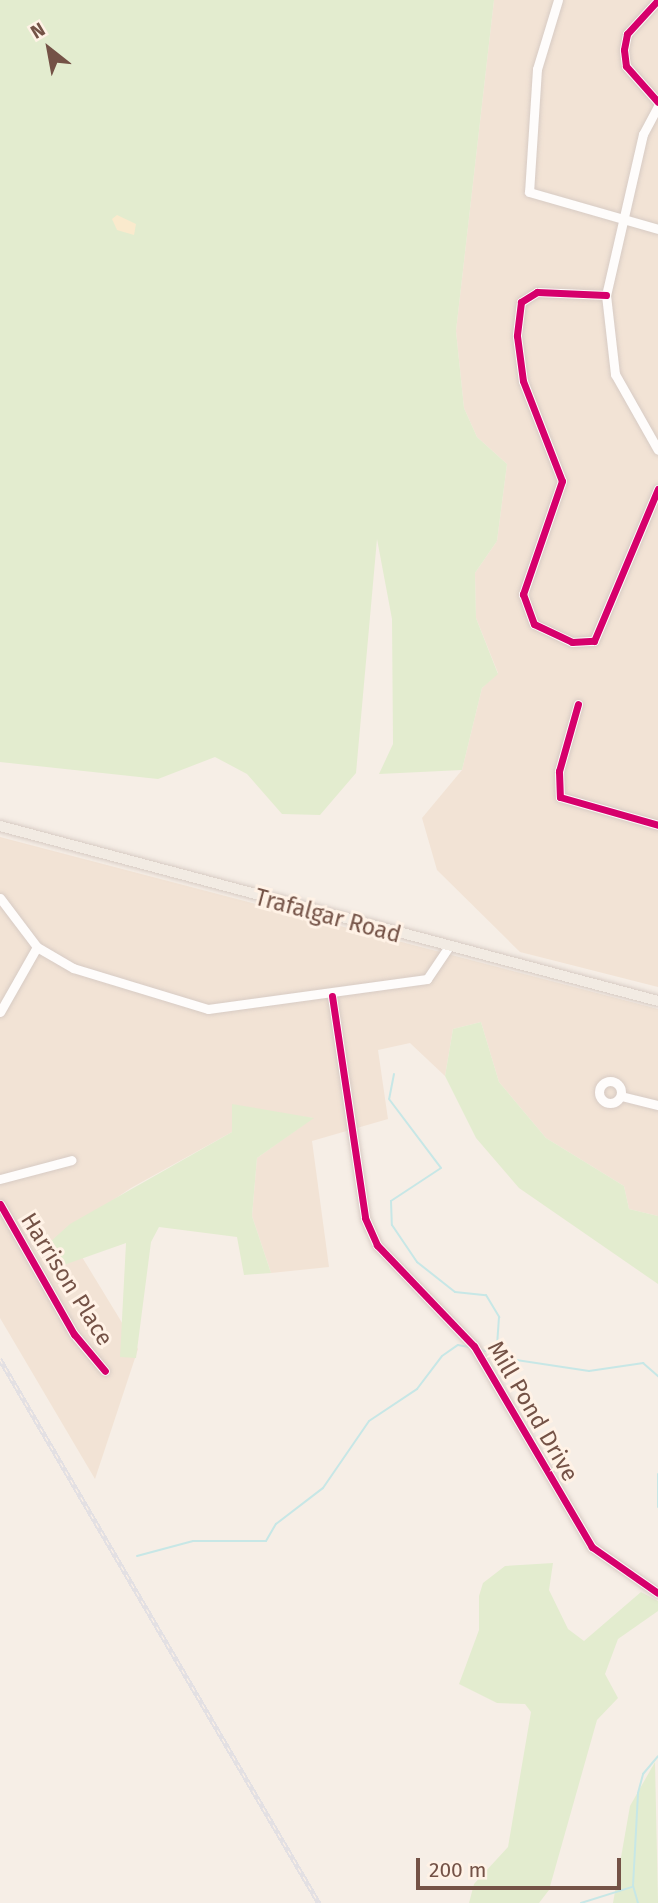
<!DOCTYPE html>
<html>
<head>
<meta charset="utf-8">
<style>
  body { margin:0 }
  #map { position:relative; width:658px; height:1903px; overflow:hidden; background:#f6eee6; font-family:"Fira Sans",sans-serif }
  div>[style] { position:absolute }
  .residential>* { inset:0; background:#f2e3d5 }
  .green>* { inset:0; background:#e3eccf }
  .sand>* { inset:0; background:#faeacd }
  .stream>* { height:2px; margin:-1px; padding:0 1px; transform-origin:1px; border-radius:1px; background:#c7e7e6 }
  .roads { filter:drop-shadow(0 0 2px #d7cbc4) drop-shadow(0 0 2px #d7cbc4) }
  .minor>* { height:9px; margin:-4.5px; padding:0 4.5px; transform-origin:4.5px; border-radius:4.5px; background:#fefcfb }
  .minor>.ring { margin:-4.5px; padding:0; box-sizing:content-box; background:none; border:9px solid #fefcfb; border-radius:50% }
  .major>* { height:10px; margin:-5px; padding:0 5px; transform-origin:5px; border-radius:5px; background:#f2ebe3 }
  .rail>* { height:4.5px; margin-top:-2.25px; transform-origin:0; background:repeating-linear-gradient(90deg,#fff2e6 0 5px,#e3e0e3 0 10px); box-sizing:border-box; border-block:2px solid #e3e0e3 }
  .cycleway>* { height:7px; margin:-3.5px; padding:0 3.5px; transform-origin:3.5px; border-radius:3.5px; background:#d6006c }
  span { translate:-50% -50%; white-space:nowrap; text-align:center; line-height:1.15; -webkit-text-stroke:6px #fff2e6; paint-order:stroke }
  .street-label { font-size:23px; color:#745246 }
  .north { position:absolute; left:14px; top:14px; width:70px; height:70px; -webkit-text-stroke:5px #fff2e6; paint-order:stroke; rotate:329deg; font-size:19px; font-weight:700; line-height:28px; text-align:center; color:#745246 }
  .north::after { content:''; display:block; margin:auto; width:24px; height:32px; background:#745246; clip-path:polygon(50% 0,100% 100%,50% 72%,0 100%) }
  .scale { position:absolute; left:416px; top:1858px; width:205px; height:32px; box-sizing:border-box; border:4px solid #745246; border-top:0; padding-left:9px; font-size:21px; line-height:24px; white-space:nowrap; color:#745246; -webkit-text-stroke:5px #fff2e6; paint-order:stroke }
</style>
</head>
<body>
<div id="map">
  <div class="residential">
    <div style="clip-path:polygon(494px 0,658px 0,658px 987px,520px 952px,437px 870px,422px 818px,462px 770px,482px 688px,498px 673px,476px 618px,475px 573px,497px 541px,507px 464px,477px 437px,464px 408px,456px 331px)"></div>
    <div style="clip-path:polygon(0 837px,658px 1009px,658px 1216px,629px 1209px,624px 1186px,546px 1138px,499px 1082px,481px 1022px,453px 1029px,445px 1076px,410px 1043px,378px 1050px,388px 1119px,312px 1141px,329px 1267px,271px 1273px,252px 1216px,257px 1158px,313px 1118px,280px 1114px,232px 1132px,131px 1188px,49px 1243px,61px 1266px,82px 1257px,138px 1349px,95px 1479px,0 1318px)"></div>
  </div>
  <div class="green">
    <div style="clip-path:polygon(0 0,494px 0,456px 331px,464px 408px,477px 437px,507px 464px,497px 541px,475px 573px,476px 618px,498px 674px,482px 688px,462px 770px,379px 774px,393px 744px,392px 619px,377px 539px,356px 773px,320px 815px,282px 814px,247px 774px,215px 757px,158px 779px,0 762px)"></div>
    <div style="clip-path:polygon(481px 1022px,499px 1082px,546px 1138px,624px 1186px,629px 1209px,658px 1216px,658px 1284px,519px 1188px,476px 1138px,445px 1076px,453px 1029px)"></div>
    <div style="clip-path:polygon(232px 1104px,314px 1118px,257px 1158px,252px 1216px,271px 1273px,244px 1275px,237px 1237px,159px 1227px,151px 1242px,136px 1358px,120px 1357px,126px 1243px,61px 1266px,49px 1243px,70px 1224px,232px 1132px)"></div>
    <div style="clip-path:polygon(553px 1563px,549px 1590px,568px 1629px,584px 1641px,641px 1592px,658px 1601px,658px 1611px,618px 1639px,605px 1674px,618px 1698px,597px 1720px,549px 1890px,539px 1903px,469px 1903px,474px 1884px,508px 1847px,531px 1712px,525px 1704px,497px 1703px,459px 1684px,479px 1630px,479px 1596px,483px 1583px,505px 1566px)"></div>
    <div style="clip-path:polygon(655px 1762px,658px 1903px,613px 1903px,630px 1806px)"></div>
  </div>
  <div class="sand">
    <div style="clip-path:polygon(117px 215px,136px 224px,134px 235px,117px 230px,112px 219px)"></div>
  </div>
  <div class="stream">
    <div style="left:394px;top:1074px;width:25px;rotate:101deg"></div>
    <div style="left:389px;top:1099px;width:86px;rotate:53deg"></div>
    <div style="left:441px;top:1168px;width:60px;rotate:146.6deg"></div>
    <div style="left:391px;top:1201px;width:24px;rotate:88deg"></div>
    <div style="left:392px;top:1225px;width:45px;rotate:56deg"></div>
    <div style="left:417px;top:1262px;width:48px;rotate:38.3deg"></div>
    <div style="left:455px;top:1292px;width:31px;rotate:6deg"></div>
    <div style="left:486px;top:1295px;width:26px;rotate:59deg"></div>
    <div style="left:499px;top:1317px;width:32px;rotate:94deg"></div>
    <div style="left:497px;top:1349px;width:11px;rotate:56deg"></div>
    <div style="left:503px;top:1358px;width:87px;rotate:8.6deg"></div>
    <div style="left:589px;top:1371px;width:55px;rotate:-8.4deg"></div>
    <div style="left:643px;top:1363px;width:20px;rotate:41deg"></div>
    <div style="left:481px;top:1350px;width:17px;rotate:13deg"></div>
    <div style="left:658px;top:1474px;width:33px;rotate:90deg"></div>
    <div style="left:137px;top:1556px;width:58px;rotate:-15deg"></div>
    <div style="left:193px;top:1541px;width:73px"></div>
    <div style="left:266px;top:1541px;width:20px;rotate:-60deg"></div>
    <div style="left:276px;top:1524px;width:59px;rotate:-37.5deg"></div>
    <div style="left:323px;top:1488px;width:81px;rotate:-55.5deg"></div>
    <div style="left:369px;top:1421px;width:58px;rotate:-33.7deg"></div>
    <div style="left:417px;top:1389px;width:41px;rotate:-52.9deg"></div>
    <div style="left:442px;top:1356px;width:19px;rotate:-35deg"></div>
    <div style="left:458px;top:1345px;width:11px;rotate:10deg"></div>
    <div style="left:581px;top:1903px;width:53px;rotate:-17.4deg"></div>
    <div style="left:638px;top:1903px;width:18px;rotate:-106deg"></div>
    <div style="left:633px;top:1886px;width:93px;rotate:-86.9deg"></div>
    <div style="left:638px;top:1793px;width:20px;rotate:-75deg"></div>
    <div style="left:643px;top:1774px;width:23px;rotate:-50deg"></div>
  </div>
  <div class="roads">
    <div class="minor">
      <div style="left:558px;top:0;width:72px;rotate:106.9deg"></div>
      <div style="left:537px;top:69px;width:123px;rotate:93.7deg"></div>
      <div style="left:529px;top:192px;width:134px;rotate:16deg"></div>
      <div style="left:658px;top:0;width:46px;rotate:132.4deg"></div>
      <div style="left:627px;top:34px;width:16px;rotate:101deg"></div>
      <div style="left:624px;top:50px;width:16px;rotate:83deg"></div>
      <div style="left:626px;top:66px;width:48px;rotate:48.4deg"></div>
      <div style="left:658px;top:106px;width:32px;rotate:118deg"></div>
      <div style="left:643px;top:134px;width:165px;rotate:102.9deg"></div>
      <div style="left:606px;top:295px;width:80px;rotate:83.5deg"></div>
      <div style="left:615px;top:374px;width:87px;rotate:60.5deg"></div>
      <div style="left:606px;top:295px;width:69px;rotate:-177.5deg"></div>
      <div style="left:537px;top:292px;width:19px;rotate:148deg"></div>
      <div style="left:521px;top:302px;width:34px;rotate:97deg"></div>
      <div style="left:517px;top:336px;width:45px;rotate:82.4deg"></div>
      <div style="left:523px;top:381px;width:107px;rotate:68.7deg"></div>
      <div style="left:562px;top:481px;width:120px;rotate:109deg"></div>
      <div style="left:523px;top:594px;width:32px;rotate:70deg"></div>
      <div style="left:534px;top:624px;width:42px;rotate:25.3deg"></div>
      <div style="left:572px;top:642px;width:22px;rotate:-3deg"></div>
      <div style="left:594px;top:641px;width:165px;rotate:-67.2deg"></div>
      <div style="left:578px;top:704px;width:70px;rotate:105.8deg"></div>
      <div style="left:559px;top:771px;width:26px;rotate:88deg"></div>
      <div style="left:560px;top:797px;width:102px;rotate:15.9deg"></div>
      <div style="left:0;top:898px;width:61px;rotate:52.9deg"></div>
      <div style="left:37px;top:947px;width:42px;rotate:30.3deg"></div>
      <div style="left:73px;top:968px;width:141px;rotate:16.9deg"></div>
      <div style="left:208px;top:1009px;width:221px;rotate:-7.8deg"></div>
      <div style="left:427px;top:979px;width:37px;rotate:-56deg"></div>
      <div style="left:332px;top:996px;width:224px;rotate:81.5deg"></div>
      <div style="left:365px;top:1218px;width:30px;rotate:66deg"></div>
      <div style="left:377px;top:1245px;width:140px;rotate:46.2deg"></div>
      <div style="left:474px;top:1346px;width:233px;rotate:59.6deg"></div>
      <div style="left:592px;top:1547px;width:80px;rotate:34.9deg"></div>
      <div style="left:0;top:1012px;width:75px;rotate:-60.4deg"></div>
      <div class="ring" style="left:599px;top:1081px;width:13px;height:13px"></div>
      <div style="left:621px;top:1096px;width:38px;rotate:14deg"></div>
      <div style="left:0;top:1179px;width:74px;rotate:-14.8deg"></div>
      <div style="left:0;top:1204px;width:150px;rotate:60.4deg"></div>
      <div style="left:74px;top:1334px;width:48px;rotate:50deg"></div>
    </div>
    <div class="major">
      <div style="left:0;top:826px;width:681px;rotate:14.89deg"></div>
    </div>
  </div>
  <div class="rail">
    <div style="left:0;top:1359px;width:631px;rotate:59.61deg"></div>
  </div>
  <div class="cycleway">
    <div style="left:658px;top:0;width:46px;rotate:132.4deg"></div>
    <div style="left:627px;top:34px;width:16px;rotate:101deg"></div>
    <div style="left:624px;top:50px;width:16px;rotate:83deg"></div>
    <div style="left:626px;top:66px;width:48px;rotate:48.4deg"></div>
    <div style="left:606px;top:295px;width:69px;rotate:-177.5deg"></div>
    <div style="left:537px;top:292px;width:19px;rotate:148deg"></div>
    <div style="left:521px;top:302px;width:34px;rotate:97deg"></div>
    <div style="left:517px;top:336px;width:45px;rotate:82.4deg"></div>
    <div style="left:523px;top:381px;width:107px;rotate:68.7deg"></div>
    <div style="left:562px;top:481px;width:120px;rotate:109deg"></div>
    <div style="left:523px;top:594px;width:32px;rotate:70deg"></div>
    <div style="left:534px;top:624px;width:42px;rotate:25.3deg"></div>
    <div style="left:572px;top:642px;width:22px;rotate:-3deg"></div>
    <div style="left:594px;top:641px;width:165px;rotate:-67.2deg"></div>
    <div style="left:578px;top:704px;width:70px;rotate:105.8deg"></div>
    <div style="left:559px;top:771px;width:26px;rotate:88deg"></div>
    <div style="left:560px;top:797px;width:102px;rotate:15.9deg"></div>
    <div style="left:332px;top:996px;width:224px;rotate:81.5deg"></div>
    <div style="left:365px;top:1218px;width:30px;rotate:66deg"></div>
    <div style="left:377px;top:1245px;width:140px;rotate:46.2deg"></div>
    <div style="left:474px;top:1346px;width:233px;rotate:59.6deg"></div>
    <div style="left:592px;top:1547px;width:80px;rotate:34.9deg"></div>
    <div style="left:0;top:1204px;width:150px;rotate:60.4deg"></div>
    <div style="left:74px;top:1334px;width:48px;rotate:50deg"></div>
  </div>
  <div class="street-label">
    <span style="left:328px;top:916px;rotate:15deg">Trafalgar Road</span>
    <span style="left:67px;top:1279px;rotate:58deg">Harrison Place</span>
    <span style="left:533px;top:1411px;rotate:60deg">Mill Pond Drive</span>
  </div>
  <div class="north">N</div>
  <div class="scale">200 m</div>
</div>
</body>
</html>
